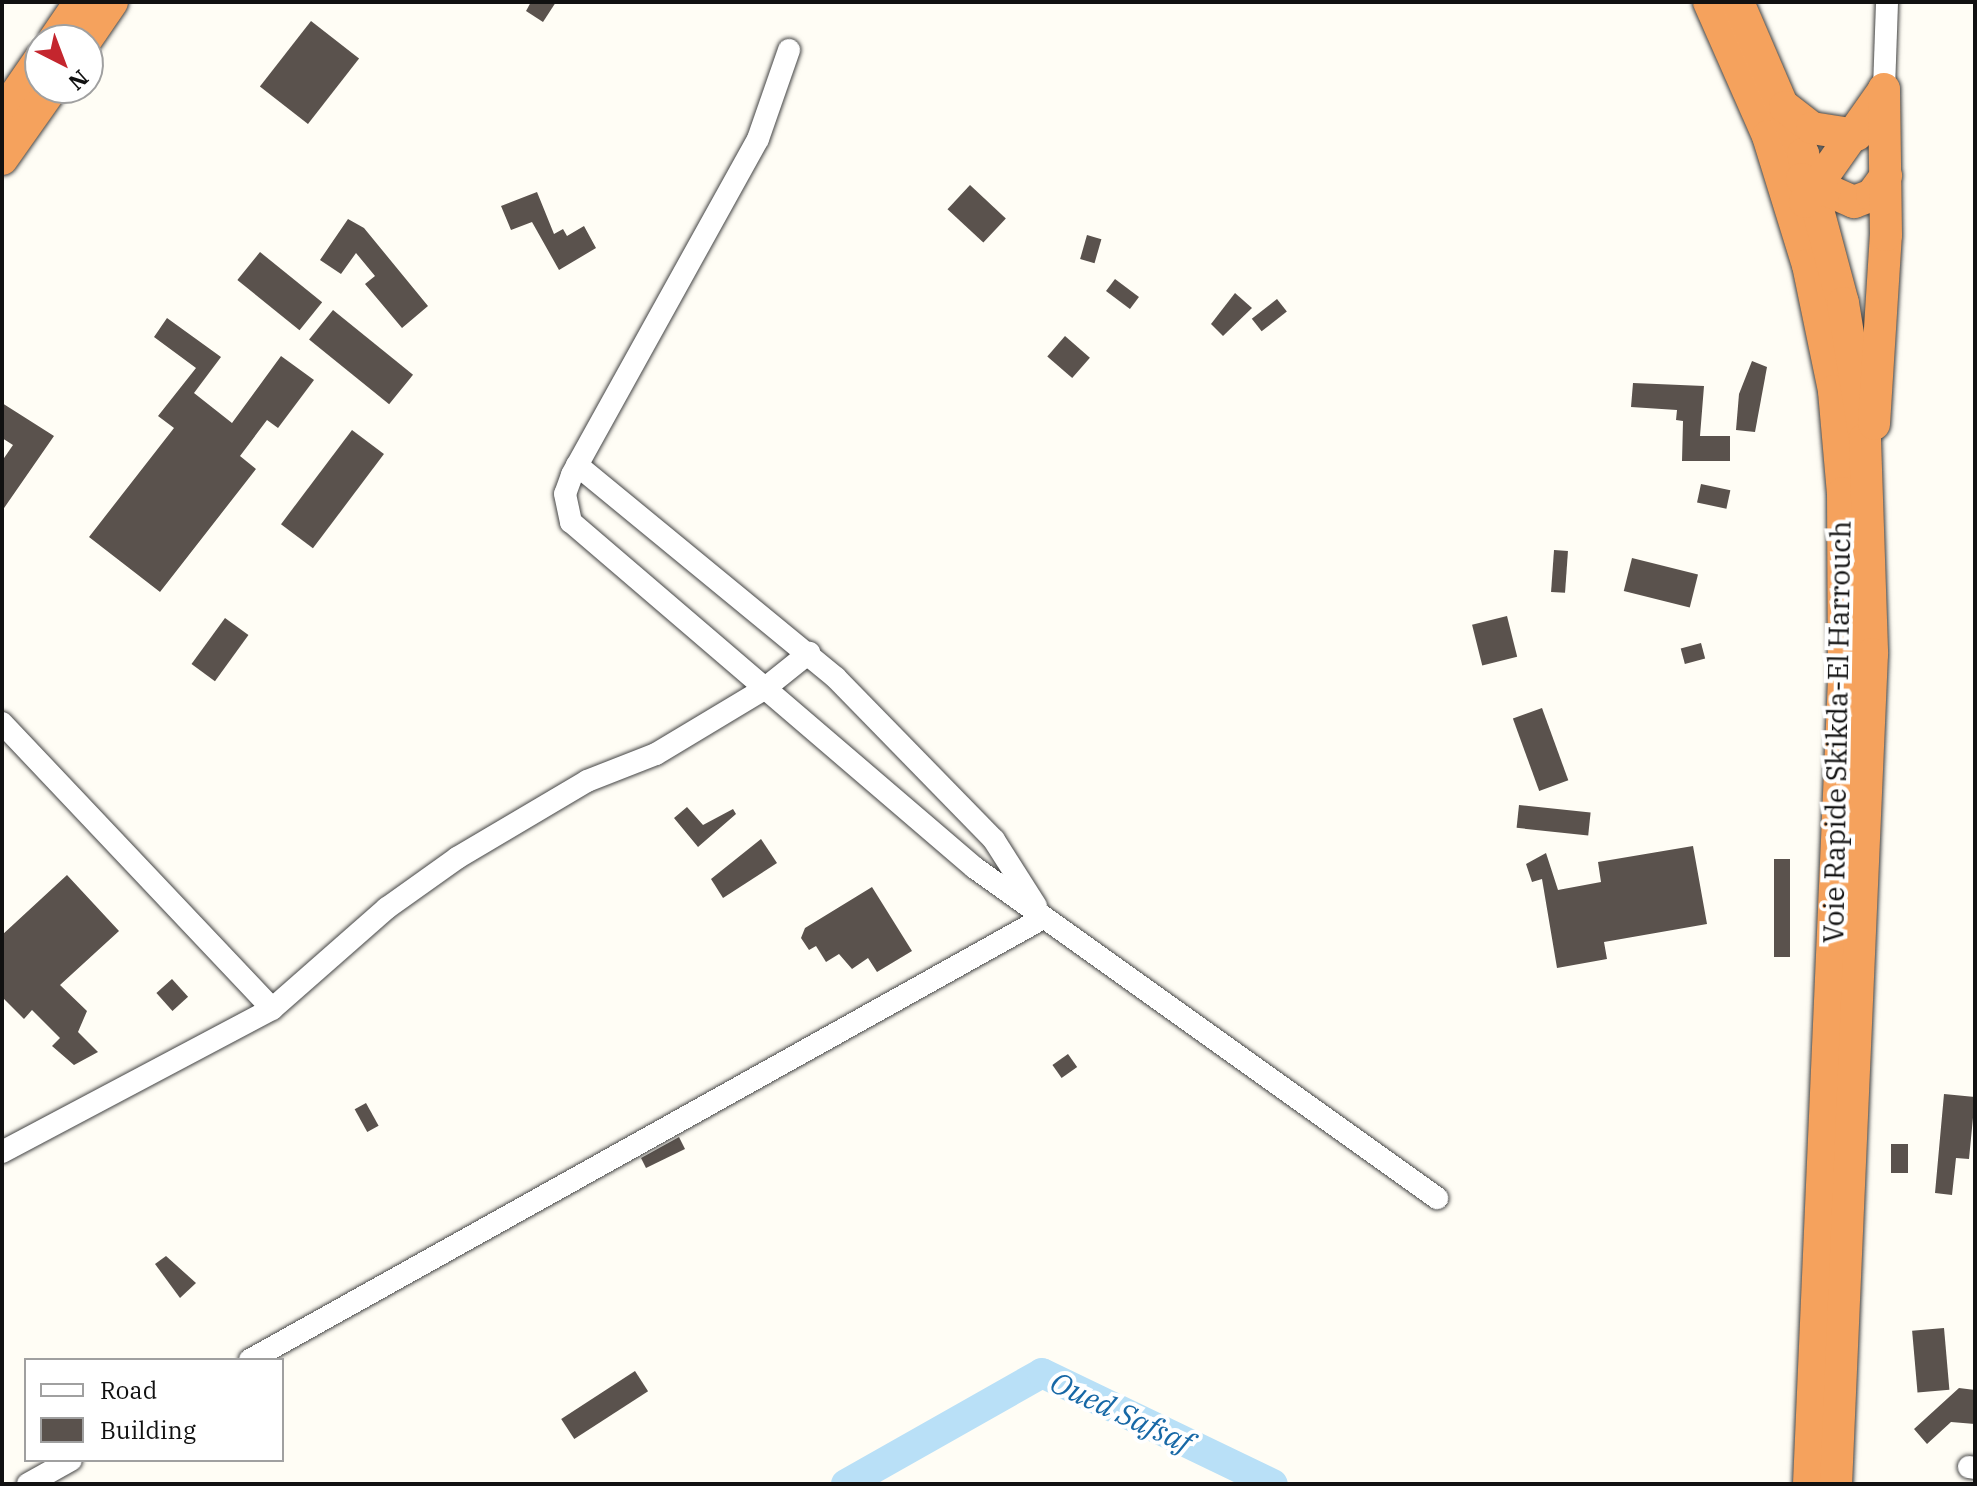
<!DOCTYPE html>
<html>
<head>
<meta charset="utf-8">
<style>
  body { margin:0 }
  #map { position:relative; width:1977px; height:1486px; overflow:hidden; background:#fffdf5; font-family:"IBM Plex Serif",serif }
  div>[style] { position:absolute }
  .river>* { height:30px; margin:-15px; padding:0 15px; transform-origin:15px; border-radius:15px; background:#b9e0f7 }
  .building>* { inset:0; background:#5a524d; transform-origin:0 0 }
  .roads { filter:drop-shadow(0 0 2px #444) drop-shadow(0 0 2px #444) }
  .minor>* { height:22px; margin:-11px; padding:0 11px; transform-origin:11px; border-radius:11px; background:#fff }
  .highway>* { height:32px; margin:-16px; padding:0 16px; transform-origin:16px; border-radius:16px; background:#f5a25d }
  span { translate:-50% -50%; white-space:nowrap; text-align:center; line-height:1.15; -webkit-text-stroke:8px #fff; paint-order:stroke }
  .street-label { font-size:28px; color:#111 }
  .water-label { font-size:30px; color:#1768a6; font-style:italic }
  .frame { position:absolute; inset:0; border:4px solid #111; pointer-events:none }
  .legend { position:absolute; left:24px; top:1358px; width:260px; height:104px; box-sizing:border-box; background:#fff; border:2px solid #a0a0a0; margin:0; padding:10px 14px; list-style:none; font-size:24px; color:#111 }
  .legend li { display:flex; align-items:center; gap:16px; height:40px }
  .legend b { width:40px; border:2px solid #a0a0a0 }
  .north { position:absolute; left:24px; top:24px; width:80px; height:80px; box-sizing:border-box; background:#fff; border:2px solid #a0a0a0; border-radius:50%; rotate:138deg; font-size:22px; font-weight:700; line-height:32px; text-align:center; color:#111 }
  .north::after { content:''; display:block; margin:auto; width:28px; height:36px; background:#c4262e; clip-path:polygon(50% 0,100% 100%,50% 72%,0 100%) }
</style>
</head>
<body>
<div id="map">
  <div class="river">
    <div style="left:846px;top:1484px;width:225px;rotate:-29.5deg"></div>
    <div style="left:1042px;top:1373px;width:256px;rotate:25.7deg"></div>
  </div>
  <div class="building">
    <div style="clip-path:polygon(531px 2px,556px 2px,543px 22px,526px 11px)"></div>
    <div style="left:311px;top:21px;width:61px;height:83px;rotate:38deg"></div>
    <div style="left:970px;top:185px;width:49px;height:33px;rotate:43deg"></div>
    <div style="clip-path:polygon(537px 192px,554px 234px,563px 229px,567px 236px,584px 226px,596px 248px,559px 270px,532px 222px,511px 230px,501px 206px)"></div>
    <div style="clip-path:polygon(348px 219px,364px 228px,428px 306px,402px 328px,365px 284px,375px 276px,356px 253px,341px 274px,320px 260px)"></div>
    <div style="left:1087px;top:235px;width:15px;height:25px;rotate:16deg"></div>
    <div style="left:260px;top:252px;width:80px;height:36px;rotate:39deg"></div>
    <div style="left:1115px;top:279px;width:30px;height:15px;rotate:37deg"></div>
    <div style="clip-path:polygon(1235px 293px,1252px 308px,1223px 336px,1211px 324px)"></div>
    <div style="left:1277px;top:299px;width:16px;height:32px;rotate:52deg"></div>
    <div style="left:333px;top:310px;width:103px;height:38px;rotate:39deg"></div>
    <div style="clip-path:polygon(167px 318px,221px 357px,194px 393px,232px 423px,281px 356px,314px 380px,278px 428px,267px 420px,240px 456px,256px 469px,160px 592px,89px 537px,174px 428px,158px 416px,196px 368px,154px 337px)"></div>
    <div style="left:1065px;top:336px;width:33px;height:27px;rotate:41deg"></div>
    <div style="clip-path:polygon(1752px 361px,1767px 367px,1755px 432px,1736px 430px,1739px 394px)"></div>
    <div style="clip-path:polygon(1633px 383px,1704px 386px,1700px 436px,1730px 436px,1730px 461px,1682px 461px,1683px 421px,1676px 420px,1677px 410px,1631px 407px)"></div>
    <div style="clip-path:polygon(2px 403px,54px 436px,2px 511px,2px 461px,13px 445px,2px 438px)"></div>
    <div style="left:352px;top:430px;width:40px;height:118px;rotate:37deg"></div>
    <div style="left:1701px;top:484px;width:30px;height:19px;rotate:12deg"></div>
    <div style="left:1554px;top:550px;width:14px;height:42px;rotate:4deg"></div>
    <div style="left:1632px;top:558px;width:68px;height:34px;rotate:14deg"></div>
    <div style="left:1507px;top:616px;width:42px;height:36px;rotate:76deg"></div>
    <div style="left:225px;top:618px;width:29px;height:57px;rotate:36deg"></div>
    <div style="left:1701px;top:643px;width:16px;height:21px;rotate:75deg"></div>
    <div style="left:1542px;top:708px;width:77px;height:31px;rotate:70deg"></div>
    <div style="left:1519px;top:805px;width:72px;height:23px;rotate:6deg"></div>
    <div style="clip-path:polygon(687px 807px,703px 825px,733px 809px,736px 814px,698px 847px,674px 818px)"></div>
    <div style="clip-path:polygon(761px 839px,777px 863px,723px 898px,711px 879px)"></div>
    <div style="clip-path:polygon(1693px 846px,1707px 924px,1604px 942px,1607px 959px,1557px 968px,1542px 879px,1532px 882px,1526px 864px,1546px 853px,1558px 890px,1601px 882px,1598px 862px)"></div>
    <div style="left:1774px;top:859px;width:16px;height:98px"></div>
    <div style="clip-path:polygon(67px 875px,119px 931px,60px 985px,87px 1011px,78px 1032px,98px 1052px,74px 1065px,52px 1046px,60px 1038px,32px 1010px,24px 1019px,2px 997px,2px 935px)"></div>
    <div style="clip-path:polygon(872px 887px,912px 951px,877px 972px,868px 958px,852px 969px,839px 954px,826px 962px,816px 946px,809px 950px,801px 938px,805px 928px)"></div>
    <div style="left:172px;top:979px;width:24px;height:21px;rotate:48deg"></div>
    <div style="left:1068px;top:1054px;width:16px;height:19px;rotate:55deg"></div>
    <div style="clip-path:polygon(1944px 1094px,1975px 1097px,1969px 1159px,1956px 1158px,1952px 1195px,1935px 1193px)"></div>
    <div style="left:366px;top:1103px;width:26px;height:13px;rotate:61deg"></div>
    <div style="clip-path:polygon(679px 1137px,685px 1149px,646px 1168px,641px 1158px)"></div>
    <div style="left:1891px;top:1144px;width:17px;height:29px"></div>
    <div style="clip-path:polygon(166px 1256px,196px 1283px,180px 1298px,155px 1264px)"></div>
    <div style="left:1944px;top:1328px;width:62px;height:32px;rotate:85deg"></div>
    <div style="left:635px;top:1371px;width:24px;height:88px;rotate:57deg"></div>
    <div style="clip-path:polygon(1959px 1388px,1975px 1390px,1975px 1424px,1951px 1422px,1927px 1444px,1914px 1429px)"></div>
  </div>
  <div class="roads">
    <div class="minor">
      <div style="left:789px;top:50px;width:94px;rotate:109.2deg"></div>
      <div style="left:758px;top:139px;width:384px;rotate:119deg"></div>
      <div style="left:572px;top:475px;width:20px;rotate:110deg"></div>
      <div style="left:565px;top:494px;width:29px;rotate:78deg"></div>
      <div style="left:571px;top:522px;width:532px;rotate:40.58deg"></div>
      <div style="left:975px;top:868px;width:568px;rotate:35.54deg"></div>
      <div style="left:1884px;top:89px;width:87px;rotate:-88deg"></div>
      <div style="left:577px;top:465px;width:335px;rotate:39.4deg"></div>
      <div style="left:836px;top:678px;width:226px;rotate:45.7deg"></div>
      <div style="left:994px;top:840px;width:78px;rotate:57.5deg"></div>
      <div style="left:2px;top:723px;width:393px;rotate:46.6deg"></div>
      <div style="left:2px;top:1152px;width:306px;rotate:-27.9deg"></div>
      <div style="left:272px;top:1009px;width:153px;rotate:-41.3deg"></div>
      <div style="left:387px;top:908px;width:86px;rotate:-35.5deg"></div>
      <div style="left:457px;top:858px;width:151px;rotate:-30.6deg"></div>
      <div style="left:587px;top:781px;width:74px;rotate:-21.4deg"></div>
      <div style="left:656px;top:754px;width:126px;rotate:-31deg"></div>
      <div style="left:764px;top:689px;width:58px;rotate:-38.7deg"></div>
      <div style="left:250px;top:1360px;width:908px;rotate:-29.13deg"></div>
      <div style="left:1969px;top:1467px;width:6px;rotate:9deg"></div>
      <div style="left:28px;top:1484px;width:49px;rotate:-29.2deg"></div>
    </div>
    <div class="highway">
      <div style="left:1709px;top:2px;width:146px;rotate:66.2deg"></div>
      <div style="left:1768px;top:136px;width:135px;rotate:72.8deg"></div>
      <div style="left:1808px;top:265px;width:129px;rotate:78.3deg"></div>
      <div style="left:1834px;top:391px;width:102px;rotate:85deg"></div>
      <div style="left:1843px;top:493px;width:186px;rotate:89.7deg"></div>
      <div style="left:1844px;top:679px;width:806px;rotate:92.49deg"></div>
      <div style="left:1738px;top:2px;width:165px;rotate:66.8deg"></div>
      <div style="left:1803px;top:154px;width:154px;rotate:75deg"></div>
      <div style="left:1843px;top:303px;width:138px;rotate:80.8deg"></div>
      <div style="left:1865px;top:439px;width:215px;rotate:88.1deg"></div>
      <div style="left:1872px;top:654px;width:831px;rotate:92.48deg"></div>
      <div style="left:54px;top:40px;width:46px;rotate:-55.6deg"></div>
      <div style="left:86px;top:40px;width:46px;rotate:-55.6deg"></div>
      <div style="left:1785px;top:107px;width:34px;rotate:38deg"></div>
      <div style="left:1812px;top:128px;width:45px;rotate:9deg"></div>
      <div style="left:2px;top:114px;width:67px;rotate:-55.4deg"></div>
      <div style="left:2px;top:159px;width:87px;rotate:-54.8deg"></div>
      <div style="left:1802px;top:179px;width:57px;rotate:23.9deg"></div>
      <div style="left:1854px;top:202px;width:19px;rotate:-21deg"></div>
      <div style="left:1872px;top:195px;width:24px;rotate:-54deg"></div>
      <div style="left:1805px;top:202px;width:137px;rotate:-54.8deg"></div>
      <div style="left:1874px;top:424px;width:189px;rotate:-86.4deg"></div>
      <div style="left:1886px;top:235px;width:146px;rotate:-90.8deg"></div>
    </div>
  </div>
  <div class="street-label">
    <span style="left:1837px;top:732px;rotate:-89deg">Voie Rapide Skikda-El Harrouch</span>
  </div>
  <div class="water-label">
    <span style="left:1121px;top:1412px;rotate:25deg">Oued Safsaf</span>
  </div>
  <div class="frame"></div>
  <ul class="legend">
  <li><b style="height:10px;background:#fff"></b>Road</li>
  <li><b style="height:22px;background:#5a524d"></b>Building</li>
  </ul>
  <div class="north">N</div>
</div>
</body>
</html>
